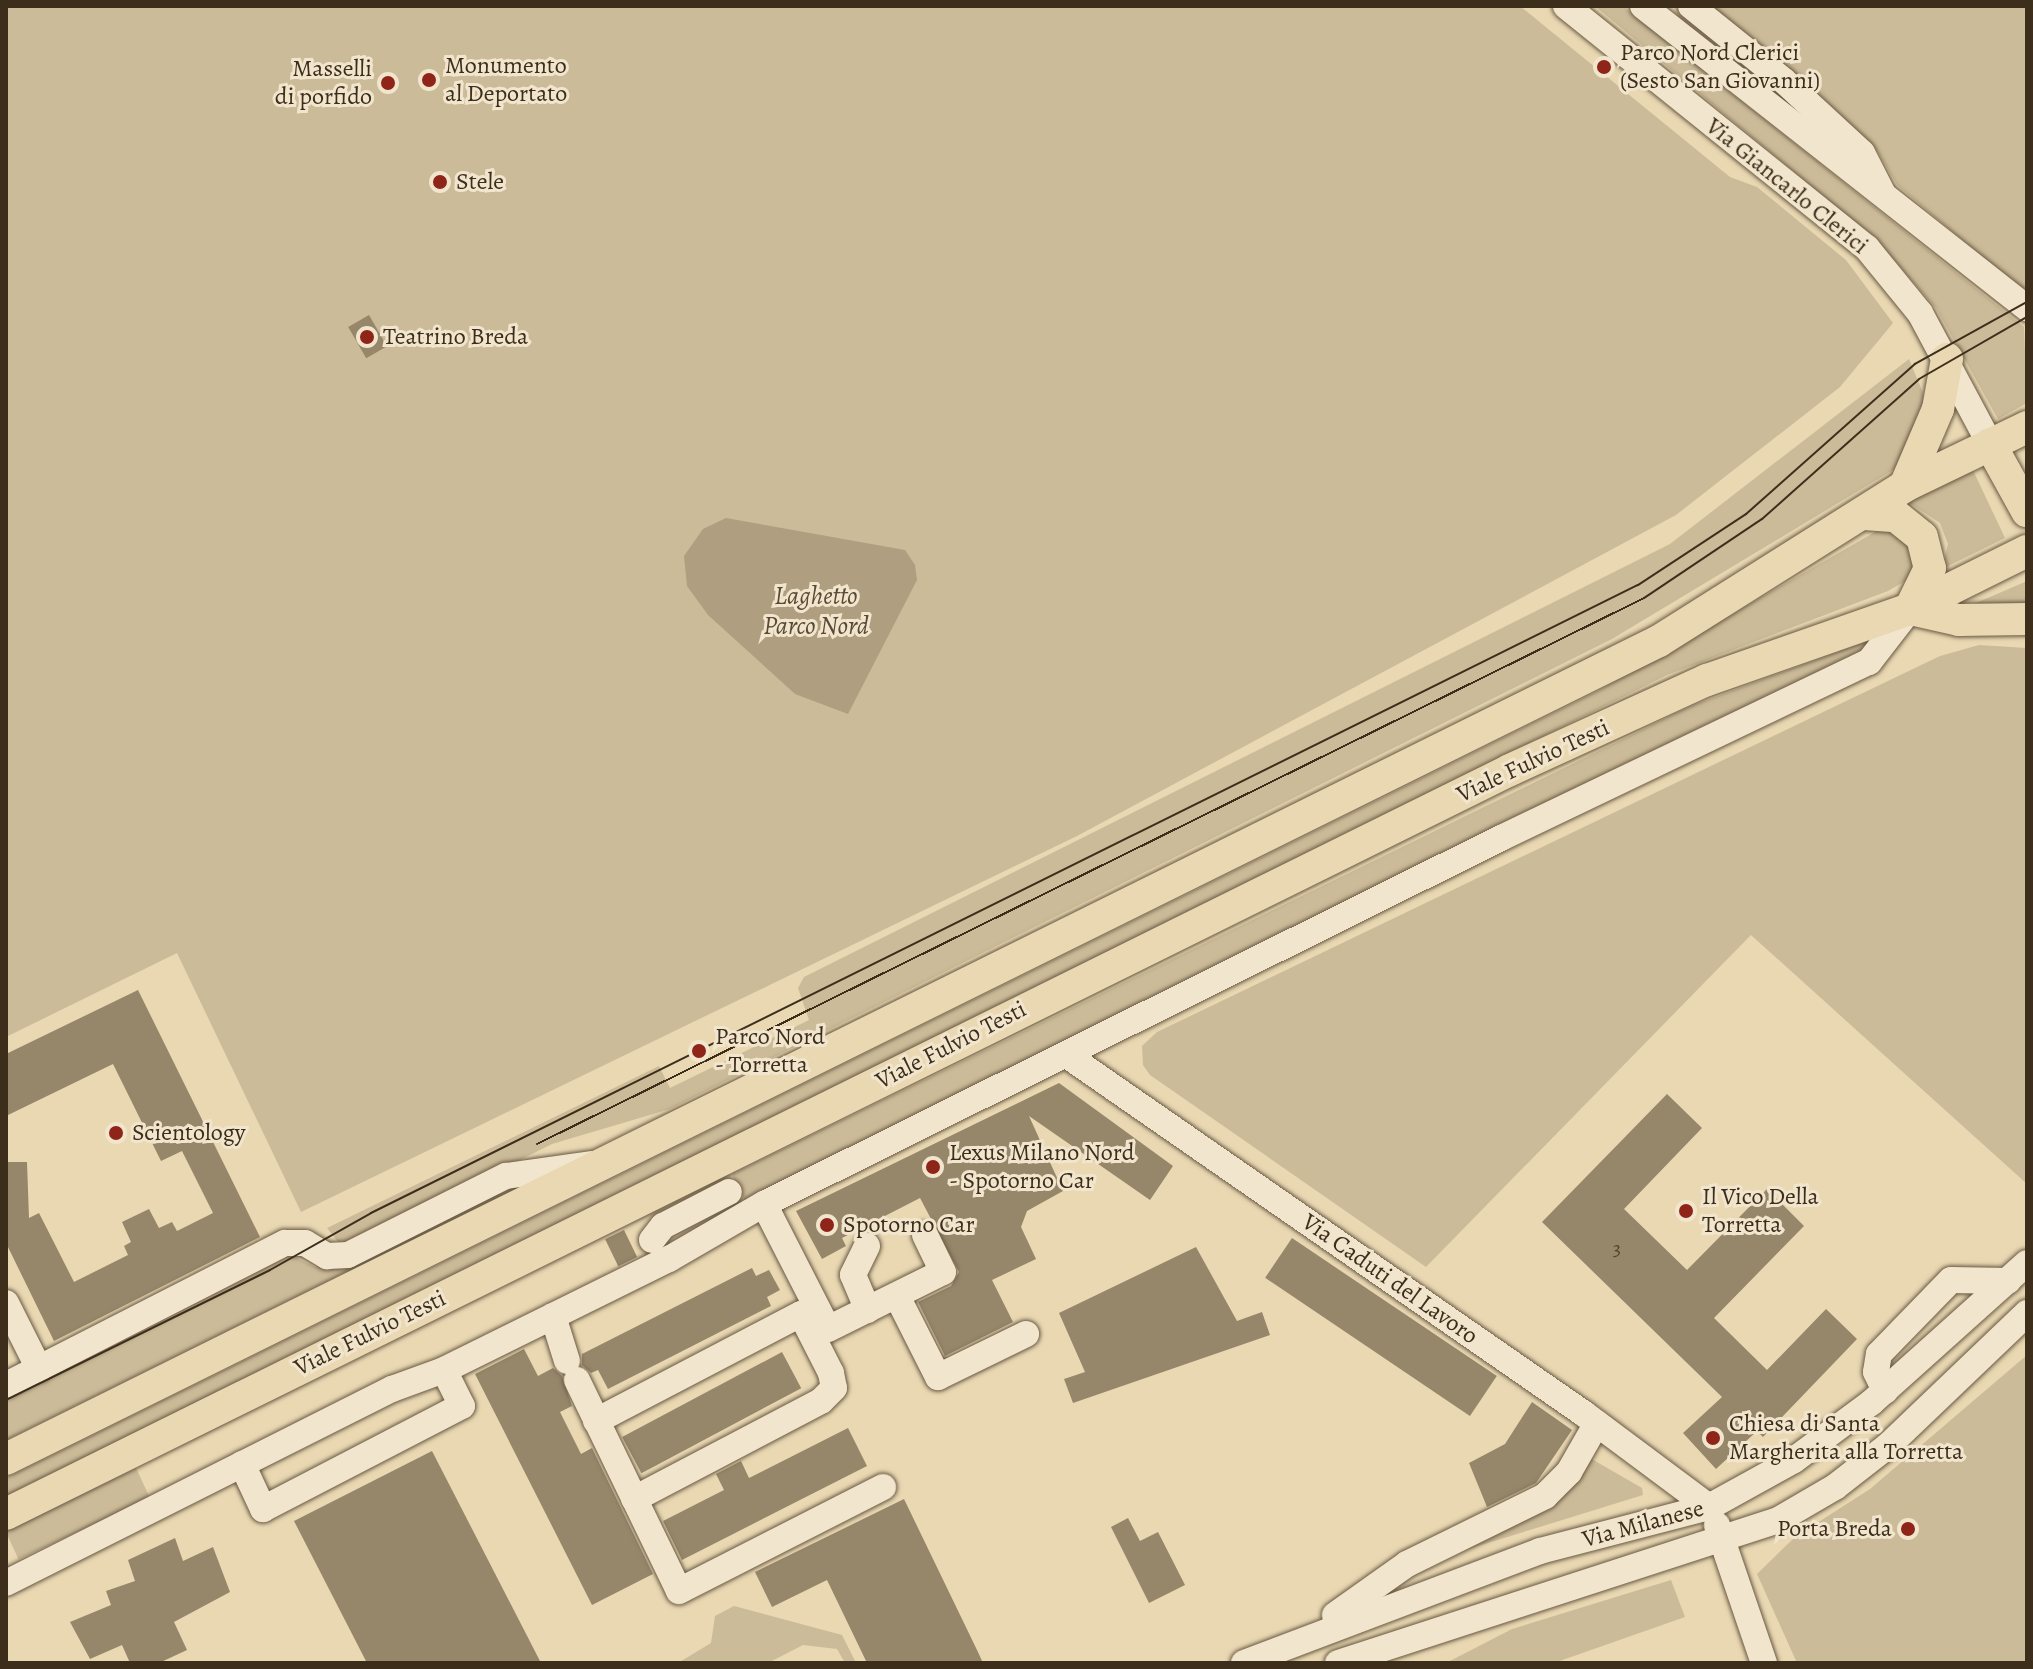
<!DOCTYPE html>
<html>
<head>
<meta charset="utf-8">
<style>
  body { margin:0 }
  #map { position:relative; width:2033px; height:1669px; overflow:hidden; background:#e9d8b2; font-family:Alegreya,serif }
  div>[style] { position:absolute }
  .green>* { inset:0; background:#ccbb98; transform-origin:0 0 }
  .water>* { inset:0; background:#af9e7f }
  .building>* { inset:0; background:#96866a; transform-origin:0 0 }
  .roads { filter:drop-shadow(0 0 2px #685842) drop-shadow(0 0 2px #685842) }
  .minor>* { height:26px; margin:-13px; padding:0 13px; transform-origin:13px; border-radius:13px; background:#f1e6cd }
  .major>* { height:32px; margin:-16px; padding:0 16px; transform-origin:16px; border-radius:16px; background:#e9d8b2 }
  .tram>* { height:2px; margin:-1px; padding:0 1px; transform-origin:1px; border-radius:1px; background:#3d2e1c }
  .dots>* { width:22px; height:22px; translate:-50% -50%; box-sizing:border-box; border:4px solid #f1e6cd; border-radius:50% }
  span { translate:-50% -50%; white-space:nowrap; text-align:center; line-height:1.15; -webkit-text-stroke:6px #f1e6cd; paint-order:stroke }
  .number-label { font-size:20px; color:#534430 }
  .number-label span { -webkit-text-stroke-width:0 }
  .poi-label { font-size:24px; color:#3d2e1c }
  .left { translate:0 -50%; text-align:left }
  .right { translate:-100% -50%; text-align:right }
  .street-label { font-size:24px; color:#3d2e1c }
  .water-label { font-size:26px; color:#5a4a35; font-style:italic }
  .frame { position:absolute; inset:0; border:8px solid #3d2e1c; pointer-events:none }
</style>
</head>
<body>
<div id="map">
  <div class="green">
    <div style="clip-path:polygon(6px 6px,1520px 6px,1730px 177px,1757px 187px,1846px 260px,1893px 323px,1840px 387px,1676px 515px,1077px 836px,301px 1212px,177px 953px,6px 1037px)"></div>
    <div style="clip-path:polygon(1595px 6px,1623px 6px,2024px 327px,2027px 403px,1998px 419px,1936px 308px,1877px 241px)"></div>
    <div style="clip-path:polygon(1711px 6px,2027px 6px,2027px 294px,1897px 185px,1878px 152px,1829px 104px)"></div>
    <div style="clip-path:polygon(1909px 359px,1923px 393px,1924px 412px,1903px 464px,1612px 639px,670px 1109px,552px 1144px,351px 1245px,342px 1247px,327px 1228px,659px 1066px,670px 1088px,809px 1020px,798px 988px,804px 977px,1670px 544px)"></div>
    <div style="clip-path:polygon(1972px 468px,2005px 538px,1942px 569px,1948px 544px,1940px 523px,1907px 501px)"></div>
    <div style="clip-path:polygon(1882px 528px,1898px 530px,1917px 560px,1909px 579px,1888px 591px,1667px 675px,6px 1496px,6px 1478px,1600px 690px)"></div>
    <div style="clip-path:polygon(2027px 581px,2027px 607px,1962px 609px)"></div>
    <div style="clip-path:polygon(1870px 640px,1873px 646px,746px 1203px,732px 1174px,1691px 706px)"></div>
    <div style="clip-path:polygon(1979px 645px,2027px 648px,2027px 1184px,1751px 935px,1426px 1267px,1150px 1075px,1143px 1065px,1142px 1046px,1157px 1032px,1940px 656px)"></div>
    <div style="clip-path:polygon(497px 1189px,500px 1196px,6px 1440px,6px 1392px,288px 1254px,315px 1267px,338px 1268px)"></div>
    <div style="clip-path:polygon(2027px 1355px,2027px 1663px,1797px 1663px,1757px 1574px,1795px 1537px,1870px 1489px)"></div>
    <div style="clip-path:polygon(1590px 1458px,1642px 1488px,1643px 1495px,1446px 1556px)"></div>
    <div style="left:136px;top:1468px;width:33px;height:145px;rotate:65deg"></div>
    <div style="clip-path:polygon(1671px 1580px,1685px 1617px,1554px 1663px,1446px 1663px,1512px 1629px)"></div>
    <div style="clip-path:polygon(734px 1606px,842px 1635px,856px 1663px,845px 1663px,837px 1649px,803px 1645px,768px 1663px,678px 1663px,711px 1643px,715px 1616px)"></div>
  </div>
  <div class="water">
    <div style="clip-path:polygon(726px 518px,905px 550px,915px 565px,917px 580px,848px 714px,795px 694px,708px 615px,687px 586px,684px 556px,703px 529px)"></div>
  </div>
  <div class="building">
    <div style="left:369px;top:315px;width:36px;height:24px;rotate:60deg"></div>
    <div style="clip-path:polygon(138px 990px,260px 1237px,54px 1341px,6px 1243px,6px 1162px,27px 1162px,29px 1218px,39px 1213px,74px 1282px,128px 1255px,124px 1246px,131px 1242px,122px 1222px,149px 1209px,159px 1228px,172px 1222px,177px 1231px,213px 1213px,182px 1151px,161px 1161px,113px 1064px,6px 1116px,6px 1054px)"></div>
    <div style="clip-path:polygon(1059px 1083px,1173px 1166px,1150px 1200px,1029px 1116px,1063px 1191px,1027px 1211px,1021px 1227px,1036px 1259px,992px 1280px,1013px 1322px,945px 1356px,918px 1302px,951px 1286px,959px 1272px,920px 1198px,842px 1238px,846px 1246px,822px 1259px,796px 1211px)"></div>
    <div style="clip-path:polygon(1667px 1094px,1702px 1128px,1624px 1209px,1687px 1270px,1767px 1189px,1804px 1226px,1714px 1318px,1767px 1370px,1826px 1309px,1857px 1339px,1763px 1437px,1757px 1431px,1716px 1469px,1683px 1433px,1722px 1397px,1542px 1222px)"></div>
    <div style="left:624px;top:1230px;width:30px;height:21px;rotate:64deg"></div>
    <div style="left:1292px;top:1238px;width:247px;height:48px;rotate:34deg"></div>
    <div style="clip-path:polygon(1196px 1247px,1237px 1321px,1262px 1312px,1270px 1335px,1073px 1403px,1064px 1379px,1085px 1372px,1059px 1313px)"></div>
    <div style="clip-path:polygon(752px 1268px,756px 1276px,769px 1270px,780px 1290px,767px 1297px,771px 1306px,608px 1389px,598px 1370px,591px 1373px,582px 1365px,582px 1354px)"></div>
    <div style="clip-path:polygon(524px 1349px,538px 1376px,553px 1368px,562px 1376px,572px 1406px,560px 1412px,581px 1454px,592px 1448px,653px 1574px,592px 1605px,475px 1374px)"></div>
    <div style="left:782px;top:1352px;width:41px;height:181px;rotate:62deg"></div>
    <div style="clip-path:polygon(1532px 1402px,1572px 1430px,1536px 1483px,1487px 1507px,1469px 1463px,1505px 1444px)"></div>
    <div style="clip-path:polygon(848px 1428px,867px 1466px,682px 1560px,663px 1521px,724px 1490px,716px 1474px,741px 1461px,749px 1478px)"></div>
    <div style="clip-path:polygon(432px 1451px,541px 1663px,367px 1663px,294px 1521px)"></div>
    <div style="clip-path:polygon(904px 1499px,977px 1650px,983px 1663px,867px 1663px,827px 1580px,772px 1607px,755px 1572px)"></div>
    <div style="clip-path:polygon(1128px 1518px,1140px 1541px,1158px 1532px,1185px 1585px,1149px 1603px,1111px 1527px)"></div>
    <div style="clip-path:polygon(175px 1538px,183px 1561px,213px 1547px,230px 1592px,174px 1622px,187px 1650px,159px 1663px,130px 1663px,122px 1645px,90px 1659px,70px 1622px,111px 1605px,106px 1591px,135px 1581px,128px 1560px)"></div>
  </div>
  <div class="roads">
    <div class="minor">
      <div style="left:1566px;top:6px;width:386px;rotate:38.8deg"></div>
      <div style="left:1867px;top:248px;width:84px;rotate:50.8deg"></div>
      <div style="left:1920px;top:313px;width:149px;rotate:61.9deg"></div>
      <div style="left:1643px;top:6px;width:489px;rotate:38.2deg"></div>
      <div style="left:1691px;top:6px;width:119px;rotate:38.9deg"></div>
      <div style="left:1784px;top:81px;width:106px;rotate:42.7deg"></div>
      <div style="left:1862px;top:153px;width:44px;rotate:62.9deg"></div>
      <div style="left:1068px;top:1056px;width:627px;rotate:34.73deg"></div>
      <div style="left:1583px;top:1413px;width:157px;rotate:36.7deg"></div>
      <div style="left:764px;top:1204px;width:140px;rotate:62.9deg"></div>
      <div style="left:828px;top:1329px;width:128px;rotate:-26.4deg"></div>
      <div style="left:943px;top:1272px;width:41px;rotate:-115.9deg"></div>
      <div style="left:652px;top:1240px;width:18px;rotate:-52deg"></div>
      <div style="left:663px;top:1226px;width:74px;rotate:-27.3deg"></div>
      <div style="left:867px;top:1246px;width:32px;rotate:116deg"></div>
      <div style="left:853px;top:1275px;width:38px;rotate:67deg"></div>
      <div style="left:897px;top:1296px;width:91px;rotate:63.2deg"></div>
      <div style="left:938px;top:1377px;width:98px;rotate:-26deg"></div>
      <div style="left:6px;top:1303px;width:74px;rotate:63.4deg"></div>
      <div style="left:553px;top:1316px;width:47px;rotate:72.7deg"></div>
      <div style="left:577px;top:1380px;width:234px;rotate:64.2deg"></div>
      <div style="left:679px;top:1591px;width:229px;rotate:-27deg"></div>
      <div style="left:6px;top:1385px;width:313px;rotate:-27deg"></div>
      <div style="left:285px;top:1243px;width:20px"></div>
      <div style="left:305px;top:1243px;width:26px;rotate:31deg"></div>
      <div style="left:327px;top:1256px;width:21px;rotate:-3deg"></div>
      <div style="left:348px;top:1255px;width:177px;rotate:-26.6deg"></div>
      <div style="left:506px;top:1176px;width:86px;rotate:-8deg"></div>
      <div style="left:1885px;top:1391px;width:21px;rotate:-115deg"></div>
      <div style="left:1876px;top:1372px;width:18px;rotate:-81deg"></div>
      <div style="left:1879px;top:1354px;width:103px;rotate:-45.8deg"></div>
      <div style="left:1951px;top:1280px;width:57px;rotate:1deg"></div>
      <div style="left:596px;top:1421px;width:231px;rotate:-27.6deg"></div>
      <div style="left:801px;top:1314px;width:66px;rotate:63deg"></div>
      <div style="left:831px;top:1373px;width:15px;rotate:79deg"></div>
      <div style="left:834px;top:1388px;width:18px;rotate:135deg"></div>
      <div style="left:821px;top:1401px;width:211px;rotate:152.3deg"></div>
      <div style="left:242px;top:1464px;width:50px;rotate:65deg"></div>
      <div style="left:263px;top:1509px;width:224px;rotate:-27.4deg"></div>
      <div style="left:462px;top:1406px;width:40px;rotate:-116.6deg"></div>
      <div style="left:1717px;top:1525px;width:146px;rotate:71.2deg"></div>
      <div style="left:6px;top:1583px;width:432px;rotate:-26.7deg"></div>
      <div style="left:392px;top:1389px;width:55px;rotate:-20.1deg"></div>
      <div style="left:444px;top:1370px;width:251px;rotate:-26.3deg"></div>
      <div style="left:669px;top:1259px;width:110px;rotate:-30.1deg"></div>
      <div style="left:764px;top:1204px;width:823px;rotate:-26.41deg"></div>
      <div style="left:1501px;top:838px;width:408px;rotate:-25.6deg"></div>
      <div style="left:1869px;top:662px;width:67px;rotate:-52.3deg"></div>
      <div style="left:1335px;top:1615px;width:88px;rotate:-35.3deg"></div>
      <div style="left:1407px;top:1564px;width:154px;rotate:-26.2deg"></div>
      <div style="left:1545px;top:1496px;width:34px;rotate:-45deg"></div>
      <div style="left:1569px;top:1472px;width:56px;rotate:-60.3deg"></div>
      <div style="left:1244px;top:1663px;width:316px;rotate:-20.7deg"></div>
      <div style="left:1540px;top:1551px;width:175px;rotate:-14.6deg"></div>
      <div style="left:1709px;top:1507px;width:97px;rotate:-28.9deg"></div>
      <div style="left:1794px;top:1460px;width:97px;rotate:-36.6deg"></div>
      <div style="left:1872px;top:1402px;width:208px;rotate:-41.9deg"></div>
      <div style="left:1338px;top:1663px;width:465px;rotate:-18deg"></div>
      <div style="left:1780px;top:1519px;width:64px;rotate:-30.2deg"></div>
      <div style="left:1835px;top:1487px;width:70px;rotate:-38deg"></div>
      <div style="left:1890px;top:1444px;width:190px;rotate:-43.7deg"></div>
    </div>
    <div class="major">
      <div style="left:1990px;top:444px;width:77px;rotate:61.1deg"></div>
      <div style="left:1905px;top:486px;width:84px;rotate:-66.8deg"></div>
      <div style="left:1938px;top:409px;width:51px;rotate:-79.8deg"></div>
      <div style="left:1864px;top:514px;width:32px;rotate:4deg"></div>
      <div style="left:1896px;top:516px;width:33px;rotate:39deg"></div>
      <div style="left:1922px;top:537px;width:32px;rotate:76deg"></div>
      <div style="left:1930px;top:568px;width:46px;rotate:116deg"></div>
      <div style="left:1910px;top:609px;width:50px;rotate:12.7deg"></div>
      <div style="left:1959px;top:620px;width:68px;rotate:-0.8deg"></div>
      <div style="left:6px;top:1459px;width:1844px;rotate:-26.33deg"></div>
      <div style="left:1659px;top:641px;width:291px;rotate:-32.2deg"></div>
      <div style="left:1905px;top:486px;width:136px;rotate:-25.8deg"></div>
      <div style="left:6px;top:1514px;width:1678px;rotate:-26.32deg"></div>
      <div style="left:1510px;top:770px;width:217px;rotate:-24.6deg"></div>
      <div style="left:1707px;top:680px;width:215px;rotate:-19.3deg"></div>
      <div style="left:1910px;top:609px;width:131px;rotate:-26.4deg"></div>
    </div>
  </div>
  <div class="tram">
    <div style="left:537px;top:1144px;width:1234px;rotate:-26.25deg"></div>
    <div style="left:1644px;top:598px;width:142px;rotate:-33.8deg"></div>
    <div style="left:1762px;top:519px;width:210px;rotate:-41.7deg"></div>
    <div style="left:1919px;top:379px;width:125px;rotate:-29.9deg"></div>
    <div style="left:6px;top:1400px;width:294px;rotate:-26.2deg"></div>
    <div style="left:270px;top:1270px;width:116px;rotate:-29.4deg"></div>
    <div style="left:371px;top:1213px;width:1414px;rotate:-26.37deg"></div>
    <div style="left:1638px;top:585px;width:129px;rotate:-33.3deg"></div>
    <div style="left:1746px;top:514px;width:226px;rotate:-41.6deg"></div>
    <div style="left:1915px;top:364px;width:128px;rotate:-29deg"></div>
  </div>
  <div class="dots">
    <div style="left:1604px;top:67px;background:#8f2418"></div>
    <div style="left:429px;top:80px;background:#8f2418"></div>
    <div style="left:388px;top:83px;background:#8f2418"></div>
    <div style="left:440px;top:182px;background:#8f2418"></div>
    <div style="left:367px;top:337px;background:#8f2418"></div>
    <div style="left:699px;top:1051px;background:#8f2418"></div>
    <div style="left:116px;top:1133px;background:#8f2418"></div>
    <div style="left:933px;top:1167px;background:#8f2418"></div>
    <div style="left:1686px;top:1211px;background:#8f2418"></div>
    <div style="left:827px;top:1225px;background:#8f2418"></div>
    <div style="left:1713px;top:1438px;background:#8f2418"></div>
    <div style="left:1908px;top:1529px;background:#8f2418"></div>
  </div>
  <div class="number-label">
    <span style="left:1617px;top:1248px">3</span>
  </div>
  <div class="poi-label">
    <span class="left" style="left:1620px;top:67px">Parco Nord Clerici<br>(Sesto San Giovanni)</span>
    <span class="left" style="left:445px;top:80px">Monumento<br>al Deportato</span>
    <span class="right" style="left:372px;top:83px">Masselli<br>di porfido</span>
    <span class="left" style="left:456px;top:182px">Stele</span>
    <span class="left" style="left:383px;top:337px">Teatrino Breda</span>
    <span class="left" style="left:715px;top:1051px">Parco Nord<br>- Torretta</span>
    <span class="left" style="left:132px;top:1133px">Scientology</span>
    <span class="left" style="left:949px;top:1167px">Lexus Milano Nord<br>- Spotorno Car</span>
    <span class="left" style="left:1702px;top:1211px">Il Vico Della<br>Torretta</span>
    <span class="left" style="left:843px;top:1225px">Spotorno Car</span>
    <span class="left" style="left:1729px;top:1438px">Chiesa di Santa<br>Margherita alla Torretta</span>
    <span class="right" style="left:1892px;top:1529px">Porta Breda</span>
  </div>
  <div class="street-label">
    <span style="left:1787px;top:186px;rotate:39deg">Via Giancarlo Clerici</span>
    <span style="left:1533px;top:761px;rotate:-25deg">Viale Fulvio Testi</span>
    <span style="left:951px;top:1045px;rotate:-27deg">Viale Fulvio Testi</span>
    <span style="left:1390px;top:1279px;rotate:35deg">Via Caduti del Lavoro</span>
    <span style="left:370px;top:1333px;rotate:-26deg">Viale Fulvio Testi</span>
    <span style="left:1643px;top:1524px;rotate:-15deg">Via Milanese</span>
  </div>
  <div class="water-label">
    <span style="left:816px;top:611px">Laghetto<br>Parco Nord</span>
  </div>
  <div class="frame"></div>
</div>
</body>
</html>
